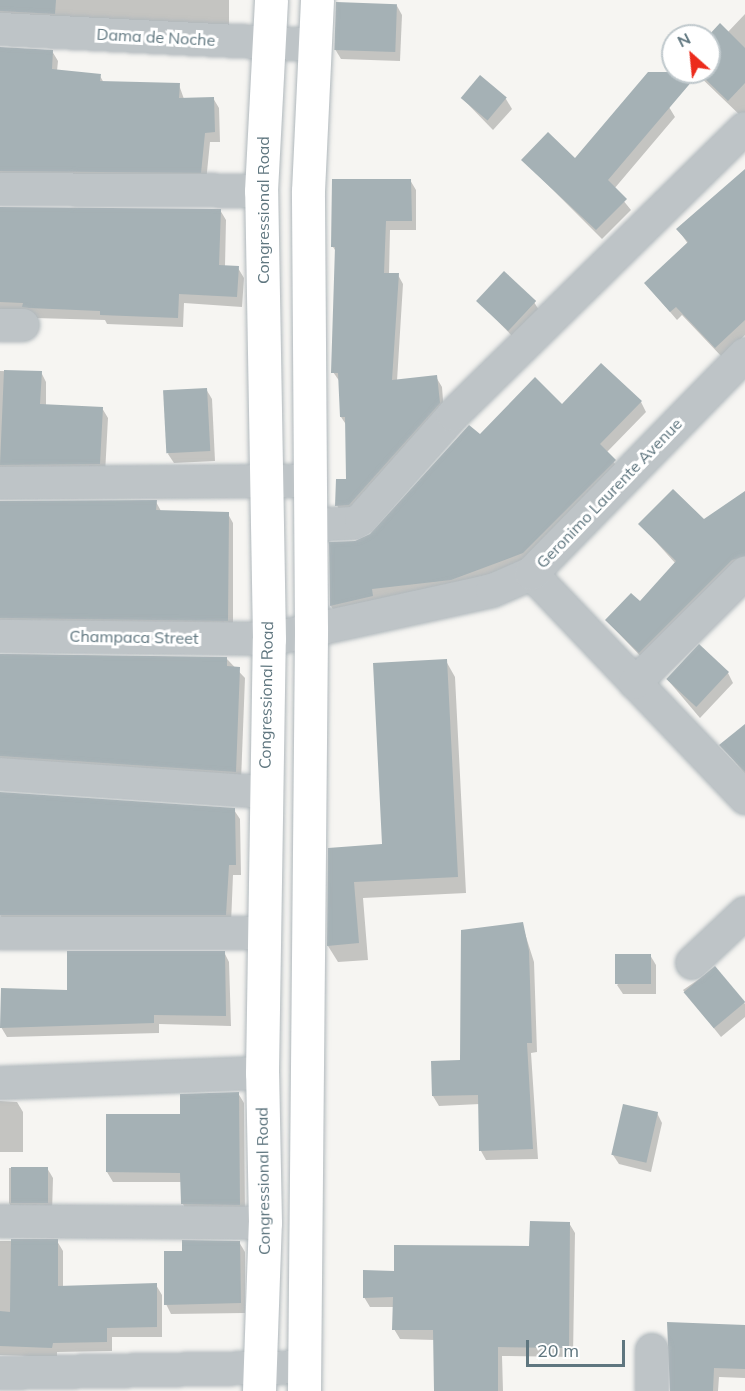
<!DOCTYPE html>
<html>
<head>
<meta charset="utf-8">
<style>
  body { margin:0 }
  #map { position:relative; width:745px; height:1391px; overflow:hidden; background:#f6f5f2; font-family:Mulish,sans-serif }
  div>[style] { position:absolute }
  .shadow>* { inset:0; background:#0003 }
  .building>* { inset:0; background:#a5b1b5; transform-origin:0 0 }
  .roads { filter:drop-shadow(0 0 2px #b0b8bc) drop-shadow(0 0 2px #b0b8bc) }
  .minor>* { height:32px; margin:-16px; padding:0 16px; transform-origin:16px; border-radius:16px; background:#bec4c7 }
  .tertiary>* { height:33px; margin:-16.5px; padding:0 16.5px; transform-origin:16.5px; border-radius:16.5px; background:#bec4c7 }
  .secondary>* { height:33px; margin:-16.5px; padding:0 16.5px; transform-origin:16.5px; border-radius:16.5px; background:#fff }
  span { translate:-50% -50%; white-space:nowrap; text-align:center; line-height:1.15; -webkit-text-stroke:6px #fff; paint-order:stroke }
  .street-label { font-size:16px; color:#5f767f }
  .north { position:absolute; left:661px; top:24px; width:60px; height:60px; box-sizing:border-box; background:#fff; border:2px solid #bfc8cc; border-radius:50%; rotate:333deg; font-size:16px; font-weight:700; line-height:24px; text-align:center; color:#5f767f }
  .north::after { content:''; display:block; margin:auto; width:21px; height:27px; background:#ec2b1c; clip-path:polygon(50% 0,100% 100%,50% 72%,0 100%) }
  .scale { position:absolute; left:526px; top:1340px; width:99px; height:27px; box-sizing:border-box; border:3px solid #5f767f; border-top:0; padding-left:8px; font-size:18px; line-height:21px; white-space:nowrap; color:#5f767f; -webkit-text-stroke:4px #fff; paint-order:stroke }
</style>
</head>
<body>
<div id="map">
  <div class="shadow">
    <div style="clip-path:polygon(0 0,229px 0,229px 28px,0 24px)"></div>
    <div style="clip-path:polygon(397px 6px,402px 15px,400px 61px,341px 59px,335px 49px)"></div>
    <div style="clip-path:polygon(745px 14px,745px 120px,695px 72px,709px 72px,727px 33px)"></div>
    <div style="clip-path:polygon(52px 51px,58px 61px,57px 71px,100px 76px,104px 83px,179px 85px,184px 99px,213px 98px,219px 108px,220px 142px,210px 142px,206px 182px,0 184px,0 72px)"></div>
    <div style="clip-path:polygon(462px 98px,506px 99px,512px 109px,493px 130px)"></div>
    <div style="clip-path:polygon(669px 107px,675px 117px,614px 189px,631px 210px,602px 239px,523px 160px,575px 160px)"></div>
    <div style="clip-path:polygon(745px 170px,745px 335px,722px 357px,682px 315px,677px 320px,646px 284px,688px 244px,678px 229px)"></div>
    <div style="clip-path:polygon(410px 180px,416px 190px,416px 230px,390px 230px,389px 275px,398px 275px,403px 284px,397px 381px,436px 377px,442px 387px,444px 413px,355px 514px,342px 515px,337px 505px,348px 480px,347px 426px,341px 417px,340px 382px,333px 372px,337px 253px,333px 247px)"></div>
    <div style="clip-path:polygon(0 209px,220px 210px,226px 220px,225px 267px,238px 268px,244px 278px,242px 307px,184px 303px,183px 327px,107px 324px,105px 320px,35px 318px,0 312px)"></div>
    <div style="clip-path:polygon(478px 301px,534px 302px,540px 312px,515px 339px)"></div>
    <div style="clip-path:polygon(0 366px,0 371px,41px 372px,46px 382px,46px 406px,102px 408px,108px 418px,105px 474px,0 478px)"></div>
    <div style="clip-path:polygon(206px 389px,212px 399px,215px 461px,174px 463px,168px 454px)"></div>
    <div style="clip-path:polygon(641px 402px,646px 412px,606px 453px,620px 470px,529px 563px,337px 616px,331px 606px,331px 544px,356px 542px,371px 536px,480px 436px,563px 406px)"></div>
    <div style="clip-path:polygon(745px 499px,745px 567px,646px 662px,606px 620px,640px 603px,676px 564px,640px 524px,704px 521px)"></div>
    <div style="clip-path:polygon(0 502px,156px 502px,161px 511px,228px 514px,233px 523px,233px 630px,0 622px)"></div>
    <div style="clip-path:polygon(0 654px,226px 658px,245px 678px,241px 781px,0 769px)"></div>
    <div style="clip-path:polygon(446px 661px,455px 677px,466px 893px,363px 898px,368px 960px,338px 962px,328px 946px,329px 849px,384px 846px)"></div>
    <div style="clip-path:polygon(728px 673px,733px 683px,700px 718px,667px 679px)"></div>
    <div style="clip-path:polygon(745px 726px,745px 774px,721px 745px)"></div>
    <div style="clip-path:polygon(0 794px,234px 810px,240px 819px,241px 875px,233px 875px,231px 924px,5px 925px,0 915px)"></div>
    <div style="clip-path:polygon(522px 924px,534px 962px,537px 1052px,531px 1053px,538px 1159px,486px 1160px,481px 1151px,480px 1104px,439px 1106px,433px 1096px,462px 1061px)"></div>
    <div style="clip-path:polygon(224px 952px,229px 962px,231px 1026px,159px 1024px,159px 1033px,7px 1037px,1px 1027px,68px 991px)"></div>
    <div style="clip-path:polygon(650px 955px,656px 965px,656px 994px,623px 994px,617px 985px)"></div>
    <div style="clip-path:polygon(715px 968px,745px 1004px,745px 1017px,721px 1037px,683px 990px)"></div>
    <div style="clip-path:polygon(238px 1093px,244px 1103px,245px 1214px,188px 1214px,183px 1204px,182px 1182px,113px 1182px,107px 1172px,108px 1115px,182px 1115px)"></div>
    <div style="clip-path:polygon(0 1101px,17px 1102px,23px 1112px,23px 1152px,0 1152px)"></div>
    <div style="clip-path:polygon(657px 1113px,662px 1123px,651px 1172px,619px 1164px,613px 1155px)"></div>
    <div style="clip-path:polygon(9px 1168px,47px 1168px,53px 1178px,52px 1213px,15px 1213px,9px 1203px)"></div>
    <div style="clip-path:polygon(569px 1223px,575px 1233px,573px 1357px,502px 1356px,503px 1391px,436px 1391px,434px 1340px,400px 1339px,394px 1329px,394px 1307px,370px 1307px,364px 1297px,395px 1272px,531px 1247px)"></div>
    <div style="clip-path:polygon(0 1241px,57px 1241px,63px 1251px,63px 1288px,156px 1285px,162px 1295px,162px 1337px,112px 1337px,112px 1351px,57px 1352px,57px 1357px,0 1355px)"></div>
    <div style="clip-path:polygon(239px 1242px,245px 1252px,245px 1313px,171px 1314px,166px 1304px,184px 1252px)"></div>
    <div style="clip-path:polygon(745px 1326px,745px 1378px,719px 1377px,718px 1391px,672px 1391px)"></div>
  </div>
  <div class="building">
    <div style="clip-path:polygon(0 0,56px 0,55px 14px,0 11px)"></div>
    <div style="left:336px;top:2px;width:61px;height:48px;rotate:2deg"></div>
    <div style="clip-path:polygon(720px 23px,745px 48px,745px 83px,728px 101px,699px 73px,608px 180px,627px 199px,596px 230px,521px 160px,548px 132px,575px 158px,648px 72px,709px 72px,708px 36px)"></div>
    <div style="clip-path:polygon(0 47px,53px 50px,52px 69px,101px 74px,100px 81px,180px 83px,179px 98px,214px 97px,215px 132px,205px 133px,201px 173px,0 171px)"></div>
    <div style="left:480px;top:75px;width:35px;height:30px;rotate:40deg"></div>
    <div style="clip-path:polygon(745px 169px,745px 320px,715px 348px,676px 307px,670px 312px,644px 283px,688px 242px,676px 229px)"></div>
    <div style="clip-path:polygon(332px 179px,411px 179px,412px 221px,386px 221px,384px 273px,399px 273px,392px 380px,437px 375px,440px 403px,349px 505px,335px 506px,336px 479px,346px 479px,345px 417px,340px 417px,338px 373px,331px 373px,335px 247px,331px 247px)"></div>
    <div style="clip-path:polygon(0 207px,221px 209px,219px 265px,239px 266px,237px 297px,179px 294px,178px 318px,100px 315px,100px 311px,29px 308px,22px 307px,23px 303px,0 302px)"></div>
    <div style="left:504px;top:271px;width:44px;height:41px;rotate:43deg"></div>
    <div style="clip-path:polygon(601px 363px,642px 401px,600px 444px,616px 460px,523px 553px,451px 580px,372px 589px,373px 596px,330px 606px,329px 542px,355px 541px,370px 534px,469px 425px,480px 434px,535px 377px,562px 404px)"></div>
    <div style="clip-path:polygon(4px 370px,42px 371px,40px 404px,103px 407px,100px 464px,0 465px)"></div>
    <div style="left:207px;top:388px;width:63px;height:44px;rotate:87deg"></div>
    <div style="clip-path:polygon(673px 489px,704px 519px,745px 491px,745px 556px,732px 560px,639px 653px,605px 620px,631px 593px,640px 601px,676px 561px,638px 524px)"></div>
    <div style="clip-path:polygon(157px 500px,156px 510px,229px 512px,228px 621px,0 618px,0 501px)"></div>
    <div style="left:699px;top:644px;width:41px;height:48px;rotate:43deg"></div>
    <div style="clip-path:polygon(0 654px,227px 657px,227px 666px,240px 667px,236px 772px,0 756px)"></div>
    <div style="clip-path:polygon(447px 659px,458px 877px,354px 882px,359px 943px,327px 946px,328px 848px,382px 844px,373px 663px)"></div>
    <div style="clip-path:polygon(745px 724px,745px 772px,719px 745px)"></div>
    <div style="clip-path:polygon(0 792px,235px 808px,236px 865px,229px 865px,226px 915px,0 915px)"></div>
    <div style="clip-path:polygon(523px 922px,529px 951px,532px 1043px,527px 1043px,533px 1149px,479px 1151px,478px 1095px,432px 1096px,431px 1061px,460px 1060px,461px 930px)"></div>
    <div style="clip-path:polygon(67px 951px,225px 951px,226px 1016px,154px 1015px,154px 1023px,0 1028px,1px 988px,67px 990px)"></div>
    <div style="left:651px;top:954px;width:30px;height:36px;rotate:90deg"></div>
    <div style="left:715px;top:966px;width:47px;height:41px;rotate:50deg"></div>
    <div style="clip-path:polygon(239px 1092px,240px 1205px,181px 1204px,180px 1173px,106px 1172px,106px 1114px,180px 1114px,180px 1094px)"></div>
    <div style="left:623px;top:1104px;width:36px;height:52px;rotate:13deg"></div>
    <div style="left:11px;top:1167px;width:37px;height:36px"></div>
    <div style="clip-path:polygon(530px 1221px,570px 1222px,569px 1348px,498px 1347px,498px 1391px,434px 1391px,433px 1330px,392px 1330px,393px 1297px,363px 1298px,363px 1270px,394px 1271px,394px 1245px,529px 1246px)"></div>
    <div style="clip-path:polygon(11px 1239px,58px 1239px,58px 1286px,157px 1283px,157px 1327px,107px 1328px,107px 1342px,53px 1343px,52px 1348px,0 1346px,0 1311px,10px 1312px)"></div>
    <div style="clip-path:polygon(182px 1240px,240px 1241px,241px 1303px,164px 1305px,164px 1251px,182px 1251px)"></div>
    <div style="clip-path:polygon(667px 1322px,745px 1325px,745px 1369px,714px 1368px,713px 1391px,670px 1391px)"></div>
  </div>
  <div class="roads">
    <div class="minor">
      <div style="left:0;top:29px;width:313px;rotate:2.9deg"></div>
      <div style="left:0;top:189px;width:261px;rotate:0.4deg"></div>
      <div style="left:0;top:325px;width:23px"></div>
      <div style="left:0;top:483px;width:311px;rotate:-0.4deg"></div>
      <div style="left:311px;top:525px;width:43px;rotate:-2.7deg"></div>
      <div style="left:354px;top:523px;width:8px;rotate:-30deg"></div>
      <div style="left:361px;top:519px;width:139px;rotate:-48.5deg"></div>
      <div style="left:453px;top:415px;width:409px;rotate:-44.5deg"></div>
      <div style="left:531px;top:573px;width:311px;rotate:46.4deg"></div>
      <div style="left:0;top:636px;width:269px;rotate:0.6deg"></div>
      <div style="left:635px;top:683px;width:156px;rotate:-45deg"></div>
      <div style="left:0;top:774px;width:265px;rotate:3.9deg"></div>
      <div style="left:0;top:933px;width:263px"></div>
      <div style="left:692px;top:963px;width:73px;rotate:-43.3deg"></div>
      <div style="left:0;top:1083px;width:262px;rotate:-2.2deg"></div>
      <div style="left:0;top:1221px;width:265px;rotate:0.4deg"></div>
      <div style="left:0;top:1373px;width:304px;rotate:-1.1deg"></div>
      <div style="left:652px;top:1391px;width:41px;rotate:-90deg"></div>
    </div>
    <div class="tertiary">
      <div style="left:269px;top:639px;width:228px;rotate:-12.4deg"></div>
      <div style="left:492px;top:590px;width:43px;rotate:-23.6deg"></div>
      <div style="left:531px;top:573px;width:306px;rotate:-45.7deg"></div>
    </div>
    <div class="secondary">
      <div style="left:259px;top:1391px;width:168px;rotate:-88deg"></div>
      <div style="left:265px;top:1223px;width:150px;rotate:-91.1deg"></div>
      <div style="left:262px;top:1073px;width:434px;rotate:-89.1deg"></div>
      <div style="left:269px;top:639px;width:448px;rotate:-91deg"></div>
      <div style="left:261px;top:191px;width:191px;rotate:-87deg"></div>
      <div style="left:304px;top:1391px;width:762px;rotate:-89.47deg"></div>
      <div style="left:311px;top:629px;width:438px;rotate:-90.4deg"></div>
      <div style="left:308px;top:191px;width:191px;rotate:-87.3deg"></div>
    </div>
  </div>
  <div class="street-label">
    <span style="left:156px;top:37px;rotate:3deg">Dama de Noche</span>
    <span style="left:263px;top:210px;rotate:-90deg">Congressional Road</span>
    <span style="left:609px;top:493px;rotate:-46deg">Geronimo Laurente Avenue</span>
    <span style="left:134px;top:637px;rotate:1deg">Champaca Street</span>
    <span style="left:266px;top:695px;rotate:-89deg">Congressional Road</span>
    <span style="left:263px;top:1181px;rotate:-91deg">Congressional Road</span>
  </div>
  <div class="north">N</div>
  <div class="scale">20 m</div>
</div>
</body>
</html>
